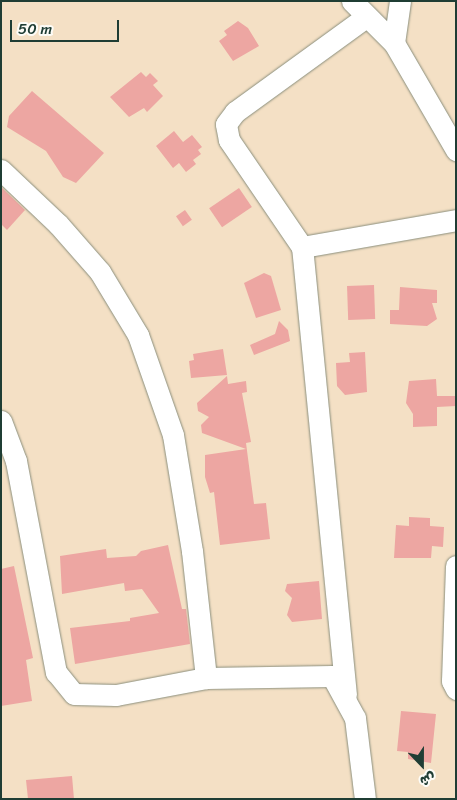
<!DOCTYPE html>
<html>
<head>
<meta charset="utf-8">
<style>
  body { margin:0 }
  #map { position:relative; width:457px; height:800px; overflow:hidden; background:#f4e0c5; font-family:Sriracha,"Playpen Sans Arabic",sans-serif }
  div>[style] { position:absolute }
  .building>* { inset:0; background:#eda6a2; transform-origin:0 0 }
  .roads { filter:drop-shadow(0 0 1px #8a8e7c) drop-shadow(0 0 1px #8a8e7c) }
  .minor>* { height:21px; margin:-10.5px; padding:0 10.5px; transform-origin:10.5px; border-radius:10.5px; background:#fff }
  span { translate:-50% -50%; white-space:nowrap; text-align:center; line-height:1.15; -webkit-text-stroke:4.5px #fdfcf7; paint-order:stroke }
  .frame { position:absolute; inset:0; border:2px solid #1f3d34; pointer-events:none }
  .north { position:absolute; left:397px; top:740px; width:50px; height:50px; -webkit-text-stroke:4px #fdfcf7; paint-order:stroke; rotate:158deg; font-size:14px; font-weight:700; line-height:20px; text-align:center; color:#1f3d34 }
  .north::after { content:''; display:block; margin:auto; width:18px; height:22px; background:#1f3d34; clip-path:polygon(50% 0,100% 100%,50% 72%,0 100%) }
  .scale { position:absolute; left:10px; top:20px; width:109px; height:22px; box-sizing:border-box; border:2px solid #1f3d34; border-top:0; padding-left:6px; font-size:15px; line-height:18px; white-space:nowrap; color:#1f3d34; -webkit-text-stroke:4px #fdfcf7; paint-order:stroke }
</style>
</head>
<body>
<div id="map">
  <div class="building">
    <div style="clip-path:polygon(238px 21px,248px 28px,259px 46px,233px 61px,219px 41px,227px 35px,224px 31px)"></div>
    <div style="clip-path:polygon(141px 72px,146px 77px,150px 73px,158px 81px,153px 85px,163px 96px,147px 112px,144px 108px,129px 117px,110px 97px)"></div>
    <div style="clip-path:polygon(32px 91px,104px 153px,76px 183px,63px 177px,46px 151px,7px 127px,9px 116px)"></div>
    <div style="clip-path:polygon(174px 131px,183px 142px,192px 135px,202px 147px,198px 150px,201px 154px,193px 160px,196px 164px,186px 172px,179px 163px,173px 168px,156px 146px)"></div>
    <div style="clip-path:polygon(1px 187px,25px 210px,7px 230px,1px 224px)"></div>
    <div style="left:239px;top:188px;width:23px;height:36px;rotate:56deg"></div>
    <div style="left:185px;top:210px;width:12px;height:11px;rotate:55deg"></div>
    <div style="clip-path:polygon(264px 273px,271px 276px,281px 310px,256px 318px,244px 283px)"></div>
    <div style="left:374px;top:285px;width:34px;height:27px;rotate:88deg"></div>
    <div style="clip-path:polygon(400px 287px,437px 290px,437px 303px,432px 303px,437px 319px,427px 326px,390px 324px,390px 310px,399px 310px)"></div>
    <div style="clip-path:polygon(279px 321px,288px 330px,290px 341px,254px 355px,250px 345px,275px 334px)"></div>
    <div style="clip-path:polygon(223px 349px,227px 375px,191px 378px,189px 361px,194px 360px,193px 354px)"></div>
    <div style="clip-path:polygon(365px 352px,367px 392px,345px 395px,337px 386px,336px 363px,350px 362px,349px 353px)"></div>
    <div style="clip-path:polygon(227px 376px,228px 384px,246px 381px,247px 392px,242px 393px,251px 442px,246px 443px,254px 504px,266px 503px,270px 539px,220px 545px,214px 492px,210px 493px,205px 477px,205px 455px,246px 449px,202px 433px,201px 425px,209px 417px,198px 411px,197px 403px)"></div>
    <div style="clip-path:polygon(436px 379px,437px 396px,456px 396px,456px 406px,437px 407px,437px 426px,413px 427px,413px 414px,406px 403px,409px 381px)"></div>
    <div style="clip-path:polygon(409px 517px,430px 518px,430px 526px,444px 527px,443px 547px,432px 546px,431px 558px,394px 558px,396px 525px,409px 526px)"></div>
    <div style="clip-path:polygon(168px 545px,182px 609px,186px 609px,190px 644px,75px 664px,70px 628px,130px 621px,130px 618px,159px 613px,142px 589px,125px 591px,124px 583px,62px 594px,60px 556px,106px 549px,107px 558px,136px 556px,141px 551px)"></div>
    <div style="clip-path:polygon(14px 566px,33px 658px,26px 660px,32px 701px,1px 706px,1px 569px)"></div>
    <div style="clip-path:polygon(319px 581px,322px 619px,292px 622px,287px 615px,292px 598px,285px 591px,287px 584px)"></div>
    <div style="clip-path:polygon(401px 711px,436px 714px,431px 763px,408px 759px,408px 752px,397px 751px)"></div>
    <div style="clip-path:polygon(72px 776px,74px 799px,28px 799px,26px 780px)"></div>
  </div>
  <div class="roads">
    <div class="minor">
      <div style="left:352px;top:1px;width:59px;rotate:45deg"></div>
      <div style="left:400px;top:1px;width:42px;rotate:98.1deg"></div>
      <div style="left:394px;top:43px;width:124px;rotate:59.9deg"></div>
      <div style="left:1px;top:170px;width:79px;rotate:43.5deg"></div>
      <div style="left:58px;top:224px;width:64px;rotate:48.8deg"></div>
      <div style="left:100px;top:272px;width:74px;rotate:58.9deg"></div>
      <div style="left:138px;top:335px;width:106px;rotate:70.7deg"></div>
      <div style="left:173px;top:435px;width:118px;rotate:80.7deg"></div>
      <div style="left:192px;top:551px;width:128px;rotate:83.7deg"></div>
      <div style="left:302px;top:247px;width:130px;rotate:-124.3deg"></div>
      <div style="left:229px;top:140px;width:16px;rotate:-101deg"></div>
      <div style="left:226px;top:124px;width:15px;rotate:-53deg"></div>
      <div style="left:235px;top:112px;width:163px;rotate:-36deg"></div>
      <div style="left:1px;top:421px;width:43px;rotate:69.4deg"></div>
      <div style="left:16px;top:461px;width:215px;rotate:79.3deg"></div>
      <div style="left:56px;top:672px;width:28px;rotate:51deg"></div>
      <div style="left:74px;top:694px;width:42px;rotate:1.4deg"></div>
      <div style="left:116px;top:695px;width:92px;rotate:-10.7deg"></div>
      <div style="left:206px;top:678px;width:126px;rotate:-0.9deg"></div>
      <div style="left:332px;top:676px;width:48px;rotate:61.3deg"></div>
      <div style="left:355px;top:718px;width:82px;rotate:83deg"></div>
      <div style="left:456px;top:566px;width:115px;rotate:92deg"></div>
      <div style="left:452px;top:681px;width:9px;rotate:63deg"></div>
      <div style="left:346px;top:695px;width:450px;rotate:-95.6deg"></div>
      <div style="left:302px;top:247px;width:156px;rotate:-9.9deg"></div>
    </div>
  </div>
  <div class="frame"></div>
  <div class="north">ش</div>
  <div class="scale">50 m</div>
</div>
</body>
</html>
